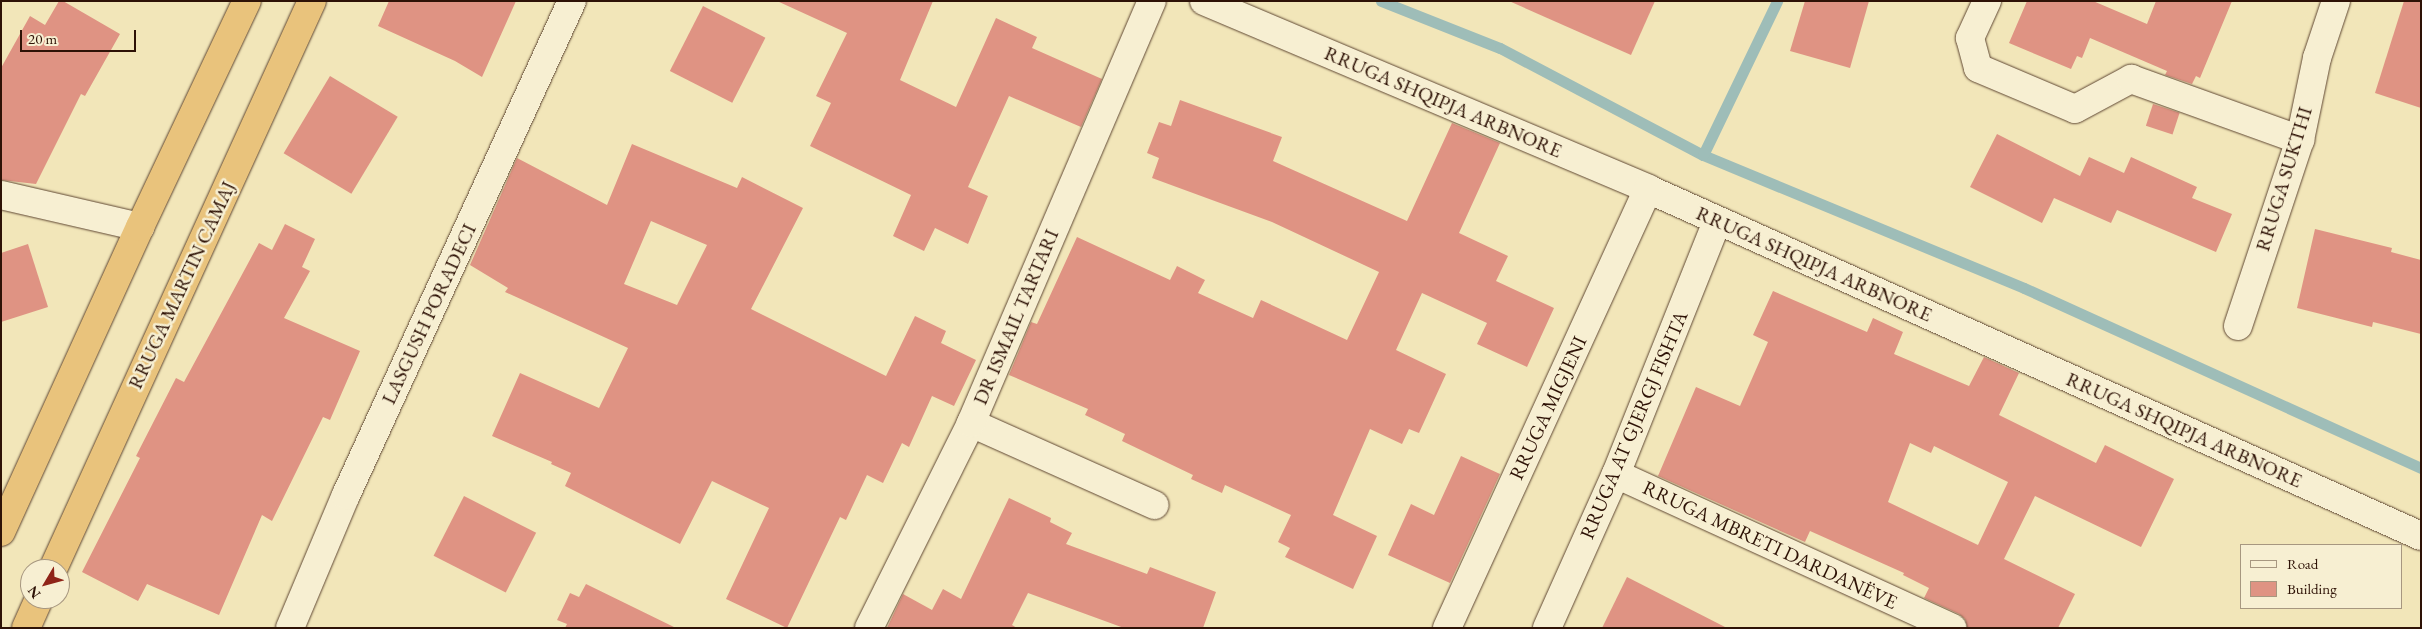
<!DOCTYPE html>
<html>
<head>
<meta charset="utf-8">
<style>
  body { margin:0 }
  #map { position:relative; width:2422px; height:629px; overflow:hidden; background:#f2e6b9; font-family:"EB Garamond",serif }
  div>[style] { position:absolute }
  .stream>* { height:11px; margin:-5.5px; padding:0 5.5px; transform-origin:5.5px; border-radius:5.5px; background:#9ebdb8 }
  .building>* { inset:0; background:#df9383; transform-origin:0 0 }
  .roads { filter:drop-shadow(0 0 1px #5f4733) drop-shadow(0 0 1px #5f4733) }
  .minor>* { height:28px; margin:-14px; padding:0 14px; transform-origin:14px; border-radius:14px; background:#f7efd2 }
  .highway>* { height:28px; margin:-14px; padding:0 14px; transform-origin:14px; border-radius:14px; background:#e9c37c }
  span { translate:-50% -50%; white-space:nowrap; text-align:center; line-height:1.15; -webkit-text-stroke:5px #f7efd2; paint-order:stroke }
  .street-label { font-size:20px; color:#2e1206 }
  .frame { position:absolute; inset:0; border:2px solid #2e1206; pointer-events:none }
  .legend { position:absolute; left:2240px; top:544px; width:162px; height:65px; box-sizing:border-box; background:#f7efd2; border:1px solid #a79780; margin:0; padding:6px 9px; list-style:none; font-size:15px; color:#2e1206 }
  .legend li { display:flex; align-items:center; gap:10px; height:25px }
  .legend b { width:25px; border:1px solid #a79780 }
  .north { position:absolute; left:20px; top:559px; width:50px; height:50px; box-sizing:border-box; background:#f7efd2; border:1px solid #a79780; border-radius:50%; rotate:233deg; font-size:14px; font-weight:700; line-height:20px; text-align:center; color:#2e1206 }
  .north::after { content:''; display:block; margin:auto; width:18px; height:22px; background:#8f2418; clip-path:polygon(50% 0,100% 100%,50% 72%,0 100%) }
  .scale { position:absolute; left:20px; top:30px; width:116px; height:22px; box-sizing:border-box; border:2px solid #2e1206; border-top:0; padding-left:6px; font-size:15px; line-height:18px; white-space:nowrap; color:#2e1206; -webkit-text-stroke:4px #f7efd2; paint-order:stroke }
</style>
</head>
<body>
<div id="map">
  <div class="stream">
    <div style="left:1381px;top:1px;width:128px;rotate:21.6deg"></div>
    <div style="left:1500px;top:48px;width:229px;rotate:27.8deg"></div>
    <div style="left:1703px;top:155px;width:347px;rotate:22.5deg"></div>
    <div style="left:2024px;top:288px;width:436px;rotate:24.4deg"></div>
    <div style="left:1703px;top:155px;width:171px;rotate:-64.3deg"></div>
  </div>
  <div class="building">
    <div style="clip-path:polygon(59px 1px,63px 1px,120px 34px,85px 96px,81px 94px,36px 184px,1px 180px,1px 68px,30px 16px,45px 25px)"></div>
    <div style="clip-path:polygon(389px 1px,516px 1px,482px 77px,455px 61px,378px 26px)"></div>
    <div style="clip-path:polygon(777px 1px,933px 1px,900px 80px,956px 107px,996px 18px,1037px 37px,1032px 48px,1102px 79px,1081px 127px,1009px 96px,968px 187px,988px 196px,968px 244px,935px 228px,924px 251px,893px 236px,911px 195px,810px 146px,831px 103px,816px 96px,847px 33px)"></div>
    <div style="clip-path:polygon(1509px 1px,1655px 1px,1631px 55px)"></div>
    <div style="clip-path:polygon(1805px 1px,1869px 1px,1850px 68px,1790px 51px)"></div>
    <div style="clip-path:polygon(2027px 1px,2093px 1px,2147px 24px,2156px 1px,2232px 1px,2200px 78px,2196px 76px,2192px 84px,2165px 75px,2167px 71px,2090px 38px,2082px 58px,2077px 56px,2071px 69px,2009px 43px)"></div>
    <div style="clip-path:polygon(2404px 1px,2421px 1px,2421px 108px,2375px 93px)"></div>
    <div style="left:703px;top:6px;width:70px;height:73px;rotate:27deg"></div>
    <div style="left:330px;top:76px;width:79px;height:90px;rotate:31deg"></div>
    <div style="clip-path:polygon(1180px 100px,1282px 137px,1273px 161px,1407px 221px,1452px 123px,1500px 143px,1459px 233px,1508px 256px,1496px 281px,1554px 308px,1527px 367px,1477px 344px,1487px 323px,1422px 293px,1396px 350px,1446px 374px,1419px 433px,1409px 429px,1402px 444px,1370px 429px,1333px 515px,1377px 536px,1353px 589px,1285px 557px,1290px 548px,1278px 542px,1291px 515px,1225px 485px,1222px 493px,1191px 479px,1193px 475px,1122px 441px,1125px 434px,1085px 415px,1088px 409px,1009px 375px,1031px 322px,1037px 324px,1077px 237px,1170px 280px,1177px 266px,1205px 280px,1198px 293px,1253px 318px,1261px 300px,1347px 340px,1379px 272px,1272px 222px,1152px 178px,1159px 158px,1147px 153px,1159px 122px,1171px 126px)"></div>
    <div style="left:2153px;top:104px;width:28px;height:23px;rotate:18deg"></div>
    <div style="clip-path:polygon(1997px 134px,2080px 176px,2089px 157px,2124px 173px,2131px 157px,2197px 187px,2192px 198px,2232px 214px,2216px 252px,2117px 210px,2111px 223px,2054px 198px,2042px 223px,1970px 187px)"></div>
    <div style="clip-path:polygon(evenodd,632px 144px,737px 188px,742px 177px,803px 208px,751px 309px,886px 376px,915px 316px,946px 331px,941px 343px,976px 360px,954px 406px,932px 396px,909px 447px,902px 443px,883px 483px,867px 475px,846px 520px,840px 517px,787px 628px,726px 599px,769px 508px,712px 481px,680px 544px,565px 486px,571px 473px,551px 464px,552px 462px,492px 436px,520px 373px,599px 408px,628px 348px,505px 292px,508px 288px,470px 265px,517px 158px,607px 205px,632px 144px,651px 221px,707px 245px,677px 305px,624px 284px,651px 221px)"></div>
    <div style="clip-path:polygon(285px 224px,315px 239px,302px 267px,310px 271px,284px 318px,360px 351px,330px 420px,323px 417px,272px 521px,262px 515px,219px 615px,147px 584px,138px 601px,82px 572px,140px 458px,136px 456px,176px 378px,184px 382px,259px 243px,272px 250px)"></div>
    <div style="clip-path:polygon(2315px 229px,2392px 248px,2391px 252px,2421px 260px,2421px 334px,2373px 322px,2372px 327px,2297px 308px)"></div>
    <div style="clip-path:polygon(28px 244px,48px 307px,1px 322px,1px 253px)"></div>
    <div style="clip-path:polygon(evenodd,1773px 291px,1867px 332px,1873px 318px,1903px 332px,1894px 354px,1969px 386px,1984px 357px,2008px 368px,2019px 373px,1999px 415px,2096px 463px,2105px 445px,2174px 479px,2141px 547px,2035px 496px,2004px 559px,2075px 594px,2058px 628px,1967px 628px,1965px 619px,1959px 614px,1924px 598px,1929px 588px,1903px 575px,1904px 573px,1810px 531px,1805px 542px,1658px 476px,1696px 387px,1740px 406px,1768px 342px,1753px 335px,1773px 291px,1910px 443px,1931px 453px,1934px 446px,2008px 482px,1978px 545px,1888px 502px,1910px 443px)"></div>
    <div style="clip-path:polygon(1461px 456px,1500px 474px,1450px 583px,1388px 555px,1411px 504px,1434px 515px)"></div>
    <div style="left:464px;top:496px;width:81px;height:67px;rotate:27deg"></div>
    <div style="clip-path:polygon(1009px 498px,1051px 518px,1050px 522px,1072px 533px,1066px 544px,1147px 574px,1150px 567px,1216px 592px,1203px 628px,1124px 628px,1028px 593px,1012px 625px,1017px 628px,887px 628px,903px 594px,932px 610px,943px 589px,961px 599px)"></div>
    <div style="clip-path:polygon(1627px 577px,1727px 628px,1602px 628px)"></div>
    <div style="clip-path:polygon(586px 584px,676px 628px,565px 628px,567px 624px,557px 620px,570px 593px,579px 597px)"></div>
  </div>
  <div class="roads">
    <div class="minor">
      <div style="left:1204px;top:1px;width:482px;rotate:22.9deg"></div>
      <div style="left:1648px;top:189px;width:847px;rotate:24.18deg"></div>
      <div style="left:1987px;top:1px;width:41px;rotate:114.7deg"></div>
      <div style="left:1970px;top:38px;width:31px;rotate:75deg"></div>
      <div style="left:1978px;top:68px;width:105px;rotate:22.9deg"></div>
      <div style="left:2075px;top:109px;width:64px;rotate:-28.2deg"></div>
      <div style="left:2131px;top:79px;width:180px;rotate:19.8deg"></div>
      <div style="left:1px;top:195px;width:143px;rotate:13deg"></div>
      <div style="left:2238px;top:326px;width:196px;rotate:-71.6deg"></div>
      <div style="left:2300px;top:140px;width:84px;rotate:-78.3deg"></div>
      <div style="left:2317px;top:58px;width:60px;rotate:-71.6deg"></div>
      <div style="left:971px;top:423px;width:201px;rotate:24.1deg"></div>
      <div style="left:1616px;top:474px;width:370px;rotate:24.6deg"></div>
      <div style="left:290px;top:628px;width:144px;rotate:-67.2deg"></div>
      <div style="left:346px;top:495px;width:543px;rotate:-65.42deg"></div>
      <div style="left:869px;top:628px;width:229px;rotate:-63.5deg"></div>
      <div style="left:971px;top:423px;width:459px;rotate:-66.8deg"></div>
      <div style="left:1447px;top:628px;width:483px;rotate:-65.4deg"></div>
      <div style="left:1547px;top:628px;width:169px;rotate:-65.9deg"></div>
      <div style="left:1616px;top:474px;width:272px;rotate:-68.2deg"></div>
    </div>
    <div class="highway">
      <div style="left:1px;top:532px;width:335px;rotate:-65.5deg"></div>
      <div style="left:140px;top:227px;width:250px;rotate:-64.7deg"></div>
      <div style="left:53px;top:569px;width:624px;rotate:-65.49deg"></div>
      <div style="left:26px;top:628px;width:32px;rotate:-66deg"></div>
    </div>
  </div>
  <div class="street-label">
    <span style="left:1443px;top:102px;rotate:23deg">RRUGA SHQIPJA ARBNORE</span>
    <span style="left:2284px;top:179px;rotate:-73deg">RRUGA SUKTHI</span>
    <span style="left:1814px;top:264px;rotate:24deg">RRUGA SHQIPJA ARBNORE</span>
    <span style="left:182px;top:285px;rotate:-65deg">RRUGA MARTIN CAMAJ</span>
    <span style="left:429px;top:314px;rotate:-65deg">LASGUSH PORADECI</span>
    <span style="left:1016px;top:317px;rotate:-67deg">DR ISMAIL TARTARI</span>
    <span style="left:1548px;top:408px;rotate:-65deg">RRUGA MIGJENI</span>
    <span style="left:1634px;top:425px;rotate:-67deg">RRUGA AT GJERGJ FISHTA</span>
    <span style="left:2184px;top:430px;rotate:24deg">RRUGA SHQIPJA ARBNORE</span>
    <span style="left:1770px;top:545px;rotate:25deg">RRUGA MBRETI DARDANËVE</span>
  </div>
  <div class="frame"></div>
  <ul class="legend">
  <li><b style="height:6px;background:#f7efd2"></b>Road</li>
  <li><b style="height:14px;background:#df9383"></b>Building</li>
  </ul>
  <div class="north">N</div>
  <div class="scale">20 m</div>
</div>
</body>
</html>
